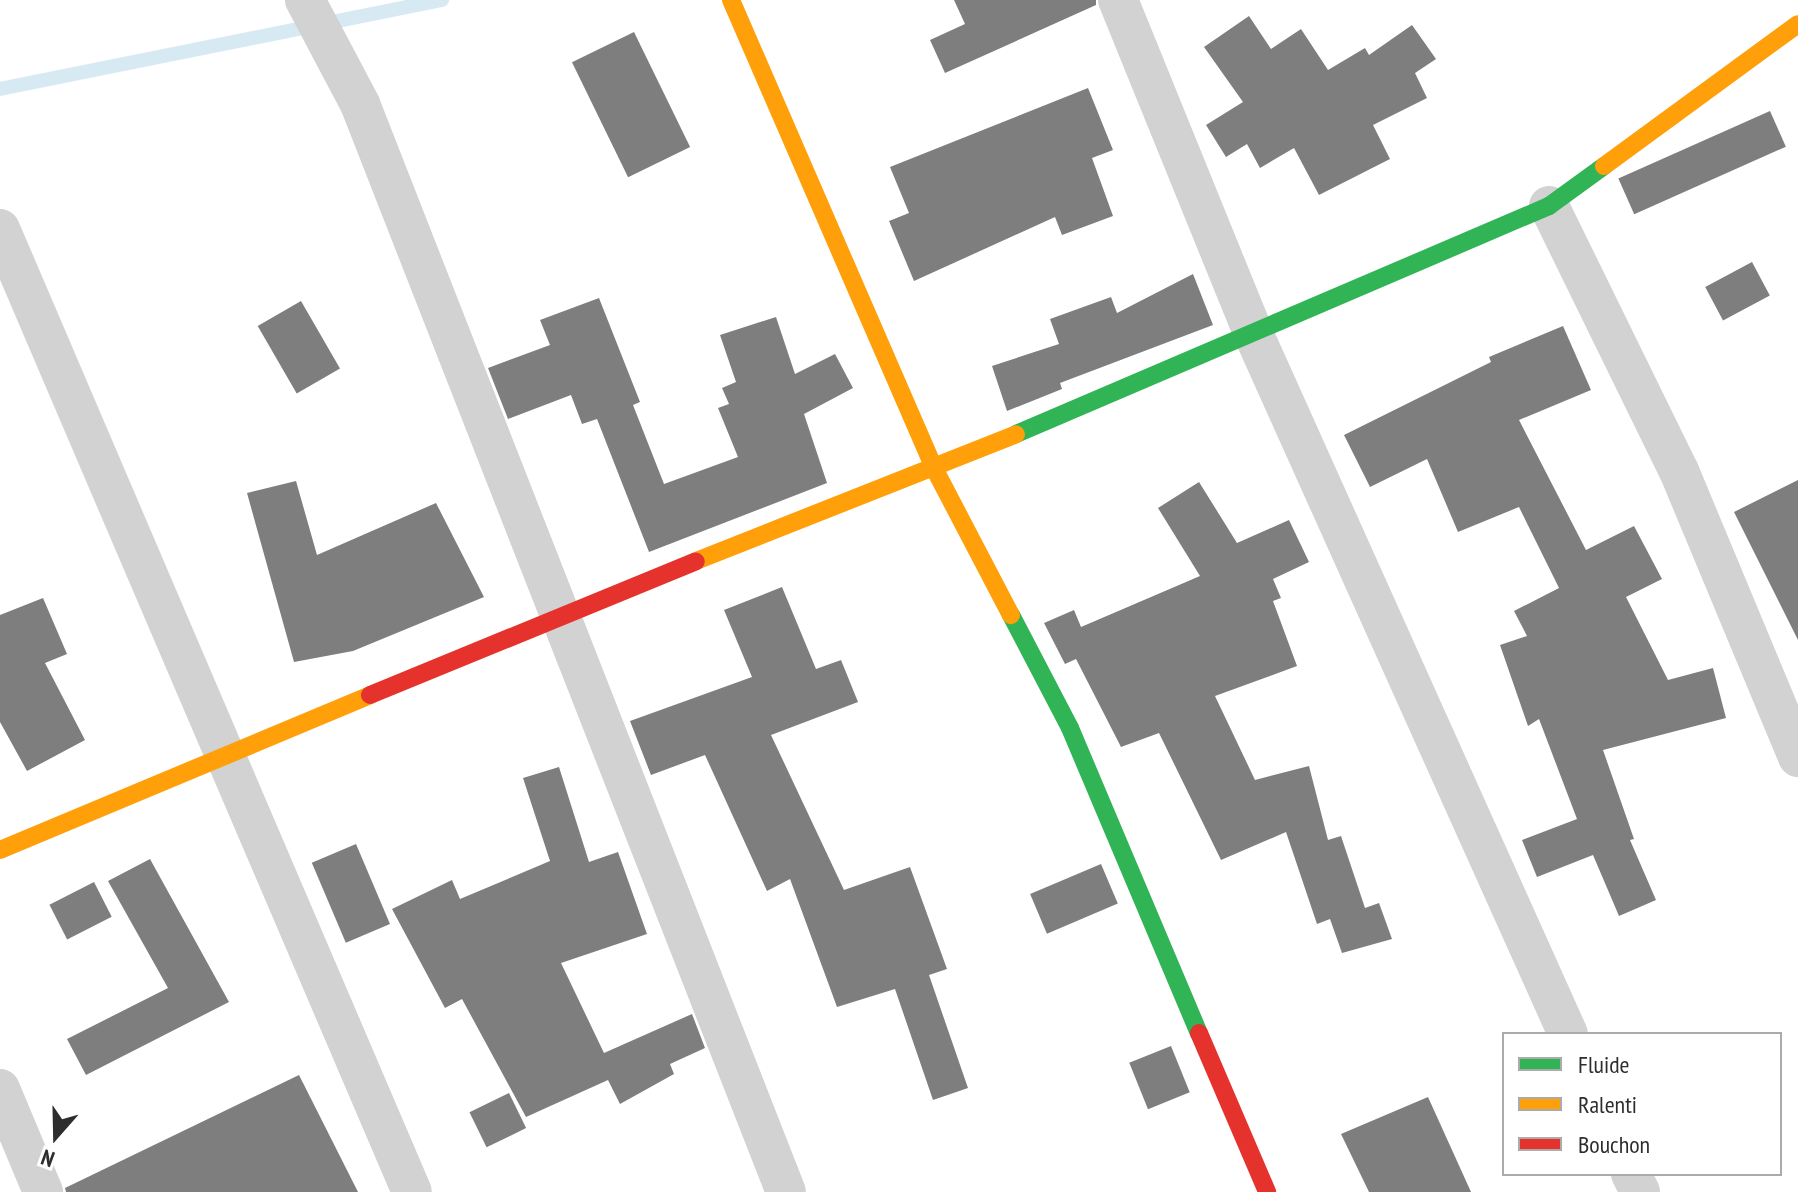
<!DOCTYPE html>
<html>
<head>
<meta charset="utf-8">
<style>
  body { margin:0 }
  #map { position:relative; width:1798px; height:1192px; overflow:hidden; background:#fff; font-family:"PT Sans Narrow",sans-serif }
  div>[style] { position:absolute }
  .stream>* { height:14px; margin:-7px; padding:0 7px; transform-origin:7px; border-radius:7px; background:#d7e9f2 }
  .building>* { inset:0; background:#7e7e7e; transform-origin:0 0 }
  .street>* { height:40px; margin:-20px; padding:0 20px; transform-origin:20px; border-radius:20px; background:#d2d2d2 }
  .fast>* { height:18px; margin:-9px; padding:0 9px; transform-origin:9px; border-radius:9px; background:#30b455 }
  .slow>* { height:18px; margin:-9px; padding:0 9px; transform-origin:9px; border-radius:9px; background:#ff9f0a }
  .jam>* { height:18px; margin:-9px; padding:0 9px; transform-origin:9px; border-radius:9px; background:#e5322d }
  span { translate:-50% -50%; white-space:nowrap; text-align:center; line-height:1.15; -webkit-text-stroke:8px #fff; paint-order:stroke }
  .legend { position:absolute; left:1502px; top:1032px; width:280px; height:144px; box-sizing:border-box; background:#fff; border:2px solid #ababab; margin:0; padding:10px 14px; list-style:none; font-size:24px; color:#2d2d2d }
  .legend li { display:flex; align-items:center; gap:16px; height:40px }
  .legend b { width:40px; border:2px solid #ababab }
  .north { position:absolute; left:16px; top:1096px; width:80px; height:80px; -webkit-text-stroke:6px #fff; paint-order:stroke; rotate:200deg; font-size:22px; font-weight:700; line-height:32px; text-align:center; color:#2d2d2d }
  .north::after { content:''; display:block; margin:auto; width:28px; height:36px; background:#2d2d2d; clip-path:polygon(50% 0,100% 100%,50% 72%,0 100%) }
</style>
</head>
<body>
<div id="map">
  <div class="stream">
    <div style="left:0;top:89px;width:451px;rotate:-11.4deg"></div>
  </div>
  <div class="building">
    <div style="clip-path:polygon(954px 0,1096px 0,1096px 5px,945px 73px,930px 40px,965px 24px)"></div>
    <div style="clip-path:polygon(1249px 16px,1271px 49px,1301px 29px,1328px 70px,1365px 48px,1369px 55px,1412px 25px,1436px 59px,1415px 73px,1427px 98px,1373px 125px,1390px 159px,1319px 195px,1294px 148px,1260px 168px,1247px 144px,1226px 157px,1206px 125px,1243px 102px,1204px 47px)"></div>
    <div style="left:634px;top:32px;width:128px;height:69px;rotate:64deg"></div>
    <div style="clip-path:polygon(1088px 88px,1113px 150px,1092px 158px,1113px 216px,1062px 235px,1055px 217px,914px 281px,889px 221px,909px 213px,890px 167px)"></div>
    <div style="left:1770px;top:111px;width:39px;height:166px;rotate:66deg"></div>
    <div style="left:1752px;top:262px;width:38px;height:53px;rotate:62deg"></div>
    <div style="clip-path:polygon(1193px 274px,1213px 325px,1060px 383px,1062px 389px,1007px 411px,992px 366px,1059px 344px,1050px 319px,1111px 297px,1117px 313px)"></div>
    <div style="clip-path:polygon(599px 298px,640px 402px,633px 405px,664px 484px,738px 457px,718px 408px,729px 404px,722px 388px,736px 382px,720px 335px,776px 317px,795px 374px,835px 354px,853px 388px,804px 414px,827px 483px,649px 552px,597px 419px,582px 424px,571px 395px,508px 419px,488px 368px,550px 345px,540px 320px)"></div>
    <div style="left:301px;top:301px;width:78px;height:50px;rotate:60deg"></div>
    <div style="clip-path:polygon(1563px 326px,1591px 390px,1519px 420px,1586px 550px,1634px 526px,1662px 579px,1626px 597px,1668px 680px,1713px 668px,1726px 718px,1603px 750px,1634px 839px,1630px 840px,1656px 900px,1619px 916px,1593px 855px,1537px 877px,1522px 840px,1577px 819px,1539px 719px,1528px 726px,1500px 645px,1527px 636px,1514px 611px,1559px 588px,1519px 507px,1458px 532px,1427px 459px,1370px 487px,1344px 435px,1491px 362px,1489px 357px)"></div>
    <div style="clip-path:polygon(1798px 480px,1798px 640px,1734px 512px)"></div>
    <div style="clip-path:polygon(296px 481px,317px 555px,436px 503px,484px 597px,353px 651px,294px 662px,247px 493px)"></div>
    <div style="clip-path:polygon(1199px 482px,1237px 543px,1289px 520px,1309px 562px,1273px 579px,1281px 598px,1273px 601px,1297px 666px,1215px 696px,1255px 780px,1309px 766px,1328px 840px,1341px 836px,1365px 908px,1379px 903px,1392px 939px,1342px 953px,1330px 919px,1317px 924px,1286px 832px,1221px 860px,1159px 733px,1121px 747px,1076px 659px,1065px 664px,1044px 623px,1074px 610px,1081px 627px,1200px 576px,1158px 508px)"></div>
    <div style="clip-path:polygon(782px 587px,816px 669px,841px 660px,858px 702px,771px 735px,844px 890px,910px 867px,947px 969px,929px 975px,968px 1088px,933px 1100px,895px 989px,837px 1007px,790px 879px,767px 891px,705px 755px,651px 775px,630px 721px,752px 677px,724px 610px)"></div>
    <div style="clip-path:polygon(43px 598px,67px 654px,45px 663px,85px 740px,27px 771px,0 722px,0 615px)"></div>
    <div style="clip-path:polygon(559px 767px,589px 862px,618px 852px,647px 934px,561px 963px,604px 1053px,692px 1014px,705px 1048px,670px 1064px,674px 1074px,620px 1104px,608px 1080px,526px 1117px,462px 999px,445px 1008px,392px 909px,452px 880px,460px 899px,550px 861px,523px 778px)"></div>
    <div style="left:356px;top:844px;width:87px;height:48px;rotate:67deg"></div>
    <div style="clip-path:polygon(150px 859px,229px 1002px,86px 1075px,67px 1039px,168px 988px,108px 881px)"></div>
    <div style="left:1101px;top:864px;width:43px;height:77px;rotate:67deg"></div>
    <div style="left:94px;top:882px;width:39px;height:50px;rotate:63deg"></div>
    <div style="left:1171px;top:1046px;width:50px;height:45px;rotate:68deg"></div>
    <div style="clip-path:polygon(299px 1075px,358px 1192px,66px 1192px,65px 1188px)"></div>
    <div style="left:509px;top:1093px;width:39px;height:44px;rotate:64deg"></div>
    <div style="clip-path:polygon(1428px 1097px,1471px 1192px,1369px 1192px,1341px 1134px)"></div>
  </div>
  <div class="street">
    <div style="left:305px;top:0;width:118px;rotate:62.1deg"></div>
    <div style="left:360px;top:104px;width:1168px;rotate:68.62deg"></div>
    <div style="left:1118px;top:0;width:362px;rotate:67.9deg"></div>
    <div style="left:1254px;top:335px;width:766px;rotate:65.81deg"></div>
    <div style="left:1549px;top:206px;width:295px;rotate:63.9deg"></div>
    <div style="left:1679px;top:471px;width:310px;rotate:67.4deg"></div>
    <div style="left:0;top:229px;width:1047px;rotate:66.84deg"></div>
    <div style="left:0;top:1089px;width:112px;rotate:67.3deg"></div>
    <div style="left:1631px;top:1174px;width:20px;rotate:63deg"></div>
  </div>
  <div class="fast">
    <div style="left:1016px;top:434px;width:580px;rotate:-23.16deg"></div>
    <div style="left:1549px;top:206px;width:68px;rotate:-36deg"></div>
    <div style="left:1011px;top:615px;width:127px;rotate:62.4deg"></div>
    <div style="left:1070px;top:728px;width:331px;rotate:67.1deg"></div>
  </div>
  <div class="slow">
    <div style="left:731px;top:0;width:510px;rotate:66.55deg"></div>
    <div style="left:934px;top:468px;width:166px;rotate:62.4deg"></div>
    <div style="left:1604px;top:166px;width:240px;rotate:-36.2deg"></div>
    <div style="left:696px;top:561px;width:344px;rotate:-21.6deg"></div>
    <div style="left:0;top:850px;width:401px;rotate:-22.7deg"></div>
  </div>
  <div class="jam">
    <div style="left:370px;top:695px;width:352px;rotate:-22.3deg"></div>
    <div style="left:1199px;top:1033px;width:173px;rotate:66.8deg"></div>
  </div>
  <ul class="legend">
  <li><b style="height:10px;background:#30b455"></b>Fluide</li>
  <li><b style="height:10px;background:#ff9f0a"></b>Ralenti</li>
  <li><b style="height:10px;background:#e5322d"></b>Bouchon</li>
  </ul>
  <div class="north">N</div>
</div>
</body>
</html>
